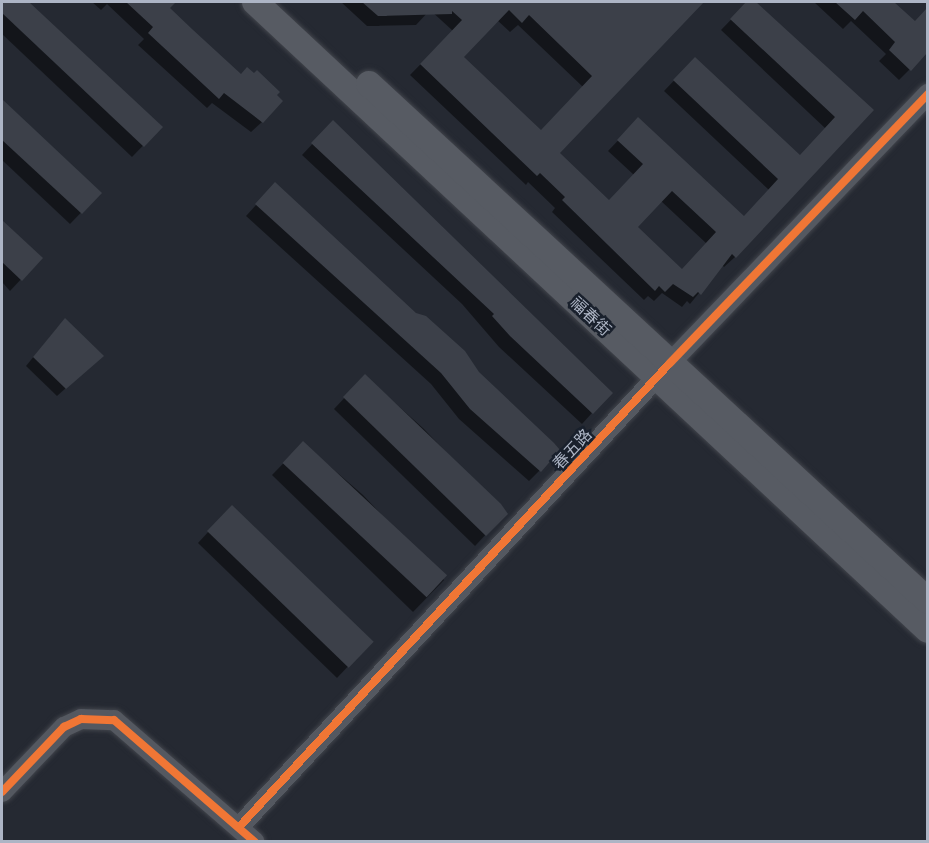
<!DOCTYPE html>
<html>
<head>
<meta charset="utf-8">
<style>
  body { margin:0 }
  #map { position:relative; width:929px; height:843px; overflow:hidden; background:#252932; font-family:"Archivo Narrow","Noto Sans KR",sans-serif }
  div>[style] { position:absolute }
  .shadow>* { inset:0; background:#0007 }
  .building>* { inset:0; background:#3c4049; transform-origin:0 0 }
  .roads { filter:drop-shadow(0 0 2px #41444b) drop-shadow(0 0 2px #41444b) }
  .minor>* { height:20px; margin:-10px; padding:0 10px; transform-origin:10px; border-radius:10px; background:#545860 }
  .major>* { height:26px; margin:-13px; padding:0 13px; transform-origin:13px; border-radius:13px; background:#575b63 }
  .cycleway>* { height:8px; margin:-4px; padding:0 4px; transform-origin:4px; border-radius:4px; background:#f07635 }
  span { translate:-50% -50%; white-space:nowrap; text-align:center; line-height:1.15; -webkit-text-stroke:5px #19202c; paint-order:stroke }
  .street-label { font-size:16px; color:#adb5c5 }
  .frame { position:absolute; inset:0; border:3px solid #adb5c5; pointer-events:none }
</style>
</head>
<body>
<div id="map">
  <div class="shadow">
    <div style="clip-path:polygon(2px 2px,27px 2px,161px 127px,132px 157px,2px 34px)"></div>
    <div style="clip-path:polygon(92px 2px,174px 2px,168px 8px,262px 122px,251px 132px,212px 103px,207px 108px,138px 45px,144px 39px,107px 4px,101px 10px)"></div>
    <div style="clip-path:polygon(evenodd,341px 2px,702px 2px,558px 154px,608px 202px,634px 175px,608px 151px,628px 130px,743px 218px,769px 190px,664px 91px,685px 69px,799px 157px,826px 129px,721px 30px,748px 2px,754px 2px,872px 110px,735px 257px,724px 267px,722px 265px,690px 304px,687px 301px,682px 307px,662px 293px,654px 301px,648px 296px,644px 300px,552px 212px,555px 208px,528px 182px,526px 185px,410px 75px,453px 31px,430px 10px,416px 25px,367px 26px,341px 2px,497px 20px,510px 32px,518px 25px,583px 87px,540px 132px,462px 57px,497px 20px,341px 2px,661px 201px,707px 244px,682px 271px,635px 227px,661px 201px)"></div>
    <div style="clip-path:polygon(814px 2px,892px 2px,914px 23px,928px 9px,928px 51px,899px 80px,879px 61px,886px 54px,851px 21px,843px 29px)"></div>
    <div style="clip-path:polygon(2px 101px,100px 193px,70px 224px,2px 160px)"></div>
    <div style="clip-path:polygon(333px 122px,592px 413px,582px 424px,499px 347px,462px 304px,302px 155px)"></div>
    <div style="clip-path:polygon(265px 195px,478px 373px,540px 470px,529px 481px,459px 419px,431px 384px,246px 216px)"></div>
    <div style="clip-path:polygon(2px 222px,41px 258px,10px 291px,2px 282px)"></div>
    <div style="clip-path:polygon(57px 328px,94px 363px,57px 396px,26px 366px)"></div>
    <div style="clip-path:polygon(365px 376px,424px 429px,505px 514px,475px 546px,334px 409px)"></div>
    <div style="clip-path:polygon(303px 443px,363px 495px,444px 580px,413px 612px,272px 475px)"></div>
    <div style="clip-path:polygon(221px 518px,371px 642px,337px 678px,198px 543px)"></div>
  </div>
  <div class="building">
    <div style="clip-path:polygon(2px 2px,29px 2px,163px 127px,144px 147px,2px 13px)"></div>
    <div style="clip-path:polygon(126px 2px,176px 2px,170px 8px,192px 29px,241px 74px,247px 67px,254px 73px,257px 70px,280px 92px,277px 95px,283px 101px,263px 123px,224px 93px,219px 99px,148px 33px,153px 27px)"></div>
    <div style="clip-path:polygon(evenodd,362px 2px,704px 2px,560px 153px,609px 200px,643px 164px,617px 140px,638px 117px,744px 216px,778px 179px,673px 80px,695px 57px,800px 155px,835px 117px,730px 19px,746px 2px,756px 2px,874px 110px,736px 258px,732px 254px,701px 295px,698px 292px,693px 297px,673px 284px,665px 292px,659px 286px,655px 291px,562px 200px,565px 197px,540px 173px,537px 176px,420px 64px,462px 20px,452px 11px,452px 14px,378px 16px,362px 2px,509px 10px,522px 23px,529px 15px,592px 76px,541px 130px,464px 57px,509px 10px,362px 2px,672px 191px,716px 232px,682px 269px,638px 227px,672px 191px)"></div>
    <div style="clip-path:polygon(835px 2px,894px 2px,915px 21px,927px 8px,927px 53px,911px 71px,889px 50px,895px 42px,863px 11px,855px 20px)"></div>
    <div style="clip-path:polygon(2px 99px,102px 193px,82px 214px,2px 140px)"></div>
    <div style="clip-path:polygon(333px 120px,613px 393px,593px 414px,510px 336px,492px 316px,494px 314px,311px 143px)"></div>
    <div style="clip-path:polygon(275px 182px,416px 313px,426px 316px,465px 351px,479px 372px,554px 443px,560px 450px,541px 472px,470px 409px,441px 373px,255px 204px)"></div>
    <div style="clip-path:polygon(2px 220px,43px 258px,22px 281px,2px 262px)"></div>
    <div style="clip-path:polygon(65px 318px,104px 356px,66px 389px,33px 357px)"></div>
    <div style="clip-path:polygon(365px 374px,501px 504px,508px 514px,486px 536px,343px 397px)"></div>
    <div style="left:303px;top:441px;width:197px;height:30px;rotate:43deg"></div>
    <div style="left:232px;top:505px;width:197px;height:36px;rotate:44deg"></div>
  </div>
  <div class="roads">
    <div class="minor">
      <div style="left:2px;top:792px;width:90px;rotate:-46.4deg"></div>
      <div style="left:64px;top:727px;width:19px;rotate:-25deg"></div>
      <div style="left:81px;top:719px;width:33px;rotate:2deg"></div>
      <div style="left:114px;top:720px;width:186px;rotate:40.9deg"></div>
      <div style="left:240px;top:826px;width:632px;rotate:-47.12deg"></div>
      <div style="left:670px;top:363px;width:373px;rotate:-46.2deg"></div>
    </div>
    <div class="major">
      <div style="left:255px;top:2px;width:920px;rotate:43.02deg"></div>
      <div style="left:369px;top:84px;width:761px;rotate:42.76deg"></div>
    </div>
  </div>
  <div class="cycleway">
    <div style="left:2px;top:792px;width:90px;rotate:-46.4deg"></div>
    <div style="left:64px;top:727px;width:19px;rotate:-25deg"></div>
    <div style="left:81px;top:719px;width:33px;rotate:2deg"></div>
    <div style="left:114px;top:720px;width:186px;rotate:40.9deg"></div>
    <div style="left:240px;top:826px;width:632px;rotate:-47.12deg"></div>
    <div style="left:670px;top:363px;width:373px;rotate:-46.2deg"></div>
  </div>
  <div class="street-label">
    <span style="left:591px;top:316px;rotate:43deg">福春街</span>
    <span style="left:572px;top:449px;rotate:-47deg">春五路</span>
  </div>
  <div class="frame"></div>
</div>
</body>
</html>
